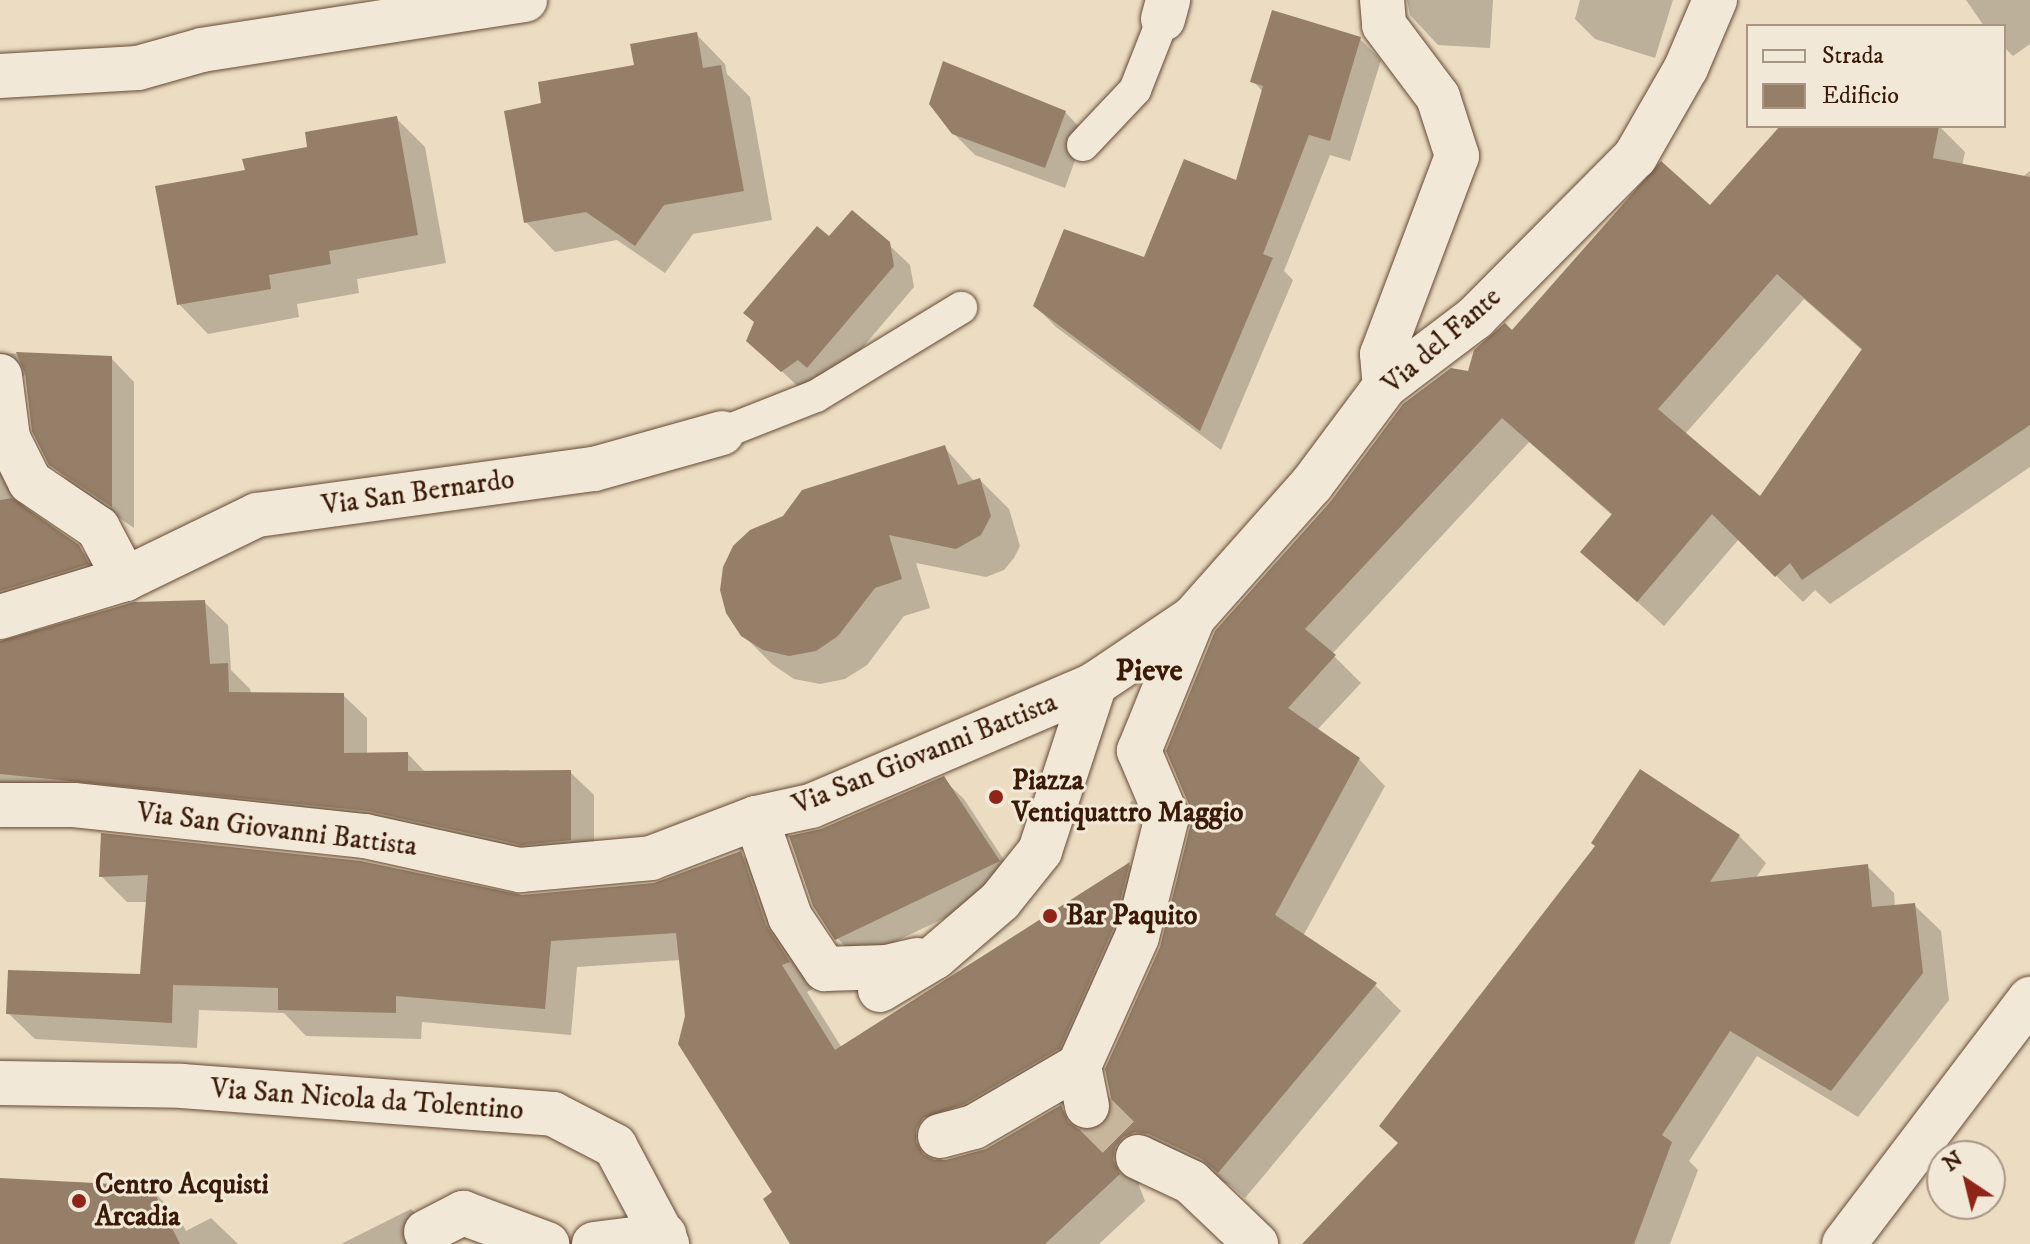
<!DOCTYPE html>
<html>
<head>
<meta charset="utf-8">
<style>
  body { margin:0 }
  #map { position:relative; width:2030px; height:1244px; overflow:hidden; background:#ebdcc2; font-family:"IM FELL DW Pica",serif }
  div>[style] { position:absolute }
  .shadow>* { inset:0; background:#0003 }
  .building>* { inset:0; background:#967f68 }
  .street-tunnel>* { height:44px; margin-top:-22px; transform-origin:0; background:repeating-linear-gradient(90deg,#c7b59c 0 44px,transparent 0 66px) }
  .roads { filter:drop-shadow(0 0 2px #664a35) drop-shadow(0 0 2px #664a35) }
  .lane>* { height:32px; margin:-16px; padding:0 16px; transform-origin:16px; border-radius:16px; background:#f2e8d7 }
  .street>* { height:44px; margin:-22px; padding:0 22px; transform-origin:22px; border-radius:22px; background:#f2e8d7 }
  .dots>* { width:22px; height:22px; translate:-50% -50%; box-sizing:border-box; border:4px solid #f2e8d7; border-radius:50% }
  span { translate:-50% -50%; white-space:nowrap; text-align:center; line-height:1.15; -webkit-text-stroke:6px #f2e8d7; paint-order:stroke }
  .street-label { font-size:28px; color:#391a06 }
  .poi-label { font-size:28px; color:#391a06; font-weight:700 }
  .left { translate:0 -50%; text-align:left }
  .quarter-label { font-size:32px; color:#391a06; font-weight:700 }
  .legend { position:absolute; left:1746px; top:24px; width:260px; height:104px; box-sizing:border-box; background:#f2e8d7; border:2px solid #a89683; margin:0; padding:10px 14px; list-style:none; font-size:24px; color:#391a06 }
  .legend li { display:flex; align-items:center; gap:16px; height:40px }
  .legend b { width:40px; border:2px solid #a89683 }
  .north { position:absolute; left:1926px; top:1140px; width:80px; height:80px; box-sizing:border-box; background:#f2e8d7; border:2px solid #a89683; border-radius:50%; rotate:325deg; font-size:22px; font-weight:700; line-height:32px; text-align:center; color:#391a06 }
  .north::after { content:''; display:block; margin:auto; width:28px; height:36px; background:#8f2418; clip-path:polygon(50% 0,100% 100%,50% 72%,0 100%) }
</style>
</head>
<body>
<div id="map">
  <div class="shadow">
    <div style="clip-path:polygon(1407px 0,1493px 0,1490px 48px,1438px 45px,1410px 15px)"></div>
    <div style="clip-path:polygon(1580px 0,1673px 0,1655px 58px,1595px 39px,1575px 19px)"></div>
    <div style="clip-path:polygon(1966px 0,2030px 0,2030px 44px,2013px 56px,2004px 47px,2004px 26px,1984px 26px)"></div>
    <div style="clip-path:polygon(696px 34px,725px 64px,727px 74px,750px 97px,772px 220px,693px 234px,665px 273px,617px 240px,555px 252px,526px 222px,543px 105px,636px 66px)"></div>
    <div style="clip-path:polygon(1360px 39px,1381px 60px,1350px 161px,1330px 155px,1284px 271px,1293px 280px,1221px 450px,1056px 327px,1035px 306px,1145px 259px,1237px 183px,1263px 92px,1253px 81px)"></div>
    <div style="clip-path:polygon(1065px 112px,1085px 133px,1065px 188px,975px 155px,953px 133px)"></div>
    <div style="clip-path:polygon(396px 118px,425px 147px,446px 263px,357px 279px,359px 293px,297px 304px,299px 317px,208px 334px,179px 304px,247px 171px)"></div>
    <div style="clip-path:polygon(evenodd,1783px 126px,1939px 126px,1965px 152px,1962px 166px,2021px 178px,2030px 171px,2030px 467px,1830px 604px,1815px 590px,1803px 602px,1739px 539px,1664px 626px,1582px 552px,1613px 516px,1529px 442px,1332px 654px,1361px 683px,1317px 730px,1359px 759px,1385px 786px,1303px 936px,1375px 985px,1401px 1011px,1245px 1198px,1230px 1185px,1177px 1160px,1142px 1172px,1139px 1186px,1145px 1201px,1099px 1244px,792px 1244px,774px 1192px,687px 1016px,681px 960px,577px 967px,571px 1035px,422px 1022px,421px 1039px,306px 1036px,284px 1013px,199px 1010px,197px 1048px,35px 1039px,8px 1013px,142px 976px,148px 902px,127px 902px,101px 876px,103px 835px,522px 897px,654px 885px,741px 854px,767px 880px,792px 954px,814px 988px,807px 992px,842px 1048px,1130px 865px,1155px 891px,1085px 1075px,942px 1156px,942px 1162px,987px 1151px,1061px 1108px,1085px 1132px,1093px 1132px,1105px 1126px,1113px 1114px,1107px 1069px,1162px 948px,1193px 823px,1192px 807px,1168px 751px,1469px 373px,1512px 333px,1711px 208px,1783px 126px,1804px 299px,1863px 351px,1760px 498px,1685px 434px,1804px 299px)"></div>
    <div style="clip-path:polygon(829px 239px,888px 244px,910px 265px,914px 287px,829px 387px,803px 391px,748px 340px,756px 323px)"></div>
    <div style="clip-path:polygon(0 353px,111px 358px,134px 382px,134px 528px,75px 488px,51px 464px,27px 375px,9px 379px,0 390px)"></div>
    <div style="clip-path:polygon(0 420px,6px 466px,26px 509px,78px 547px,102px 571px,0 633px)"></div>
    <div style="clip-path:polygon(944px 447px,975px 482px,980px 480px,1009px 509px,1020px 546px,1014px 558px,1004px 570px,986px 577px,916px 563px,930px 608px,904px 616px,867px 665px,845px 679px,820px 684px,794px 679px,772px 664px,742px 634px)"></div>
    <div style="clip-path:polygon(204px 602px,228px 625px,231px 670px,250px 689px,251px 694px,343px 695px,367px 718px,367px 755px,408px 754px,426px 773px,570px 772px,594px 795px,594px 863px,0 793px,0 643px)"></div>
    <div style="clip-path:polygon(943px 779px,964px 799px,1019px 883px,858px 959px,837px 938px,821px 831px)"></div>
    <div style="clip-path:polygon(1132px 800px,1141px 809px,1147px 828px,1130px 803px)"></div>
    <div style="clip-path:polygon(1739px 836px,1766px 863px,1755px 879px,1867px 866px,1894px 893px,1895px 907px,1914px 905px,1941px 931px,1949px 1000px,1858px 1117px,1757px 1056px,1689px 1161px,1698px 1170px,1670px 1244px,1338px 1244px)"></div>
    <div style="clip-path:polygon(0 1180px,150px 1188px,179px 1218px,186px 1231px,211px 1218px,238px 1244px,0 1244px)"></div>
    <div style="clip-path:polygon(411px 1209px,440px 1238px,438px 1244px,341px 1244px)"></div>
  </div>
  <div class="building">
    <div style="clip-path:polygon(1272px 10px,1361px 37px,1330px 141px,1309px 135px,1263px 254px,1273px 258px,1200px 431px,1033px 306px,1064px 229px,1144px 257px,1184px 159px,1236px 180px,1263px 86px,1250px 82px)"></div>
    <div style="clip-path:polygon(697px 32px,703px 68px,721px 65px,744px 191px,664px 205px,635px 246px,586px 212px,524px 223px,504px 111px,541px 103px,538px 82px,634px 65px,630px 44px)"></div>
    <div style="clip-path:polygon(943px 61px,1066px 111px,1045px 168px,952px 134px,929px 104px)"></div>
    <div style="clip-path:polygon(397px 116px,418px 235px,329px 251px,331px 264px,269px 275px,271px 289px,177px 305px,155px 186px,245px 170px,242px 159px,307px 147px,305px 132px)"></div>
    <div style="clip-path:polygon(evenodd,1780px 126px,1939px 126px,1933px 158px,2030px 177px,2030px 425px,1802px 580px,1790px 563px,1775px 577px,1712px 514px,1637px 602px,1580px 552px,1612px 514px,1502px 418px,1305px 629px,1336px 655px,1288px 708px,1360px 758px,1275px 915px,1377px 983px,1218px 1173px,1202px 1159px,1149px 1134px,1135px 1132px,1123px 1137px,1115px 1147px,1113px 1160px,1120px 1174px,1045px 1244px,790px 1244px,763px 1199px,772px 1192px,678px 1044px,685px 1016px,676px 933px,551px 941px,545px 1009px,396px 996px,396px 1013px,278px 1010px,278px 988px,173px 985px,172px 1023px,6px 1014px,8px 970px,140px 974px,148px 875px,99px 877px,101px 833px,361px 861px,522px 895px,654px 883px,741px 851px,766px 925px,790px 962px,782px 965px,835px 1050px,1130px 862px,1113px 929px,1060px 1048px,964px 1104px,923px 1118px,916px 1129px,916px 1142px,923px 1154px,934px 1160px,946px 1160px,986px 1149px,1061px 1105px,1068px 1122px,1078px 1129px,1091px 1131px,1103px 1125px,1110px 1115px,1112px 1102px,1105px 1069px,1160px 947px,1191px 823px,1190px 807px,1166px 751px,1215px 631px,1331px 501px,1403px 404px,1451px 368px,1468px 371px,1474px 350px,1505px 323px,1512px 330px,1661px 161px,1710px 205px,1780px 126px,1777px 274px,1862px 349px,1760px 496px,1658px 409px,1777px 274px)"></div>
    <div style="clip-path:polygon(852px 210px,890px 242px,894px 266px,807px 368px,798px 360px,781px 372px,746px 341px,754px 322px,743px 313px,817px 226px,829px 236px)"></div>
    <div style="clip-path:polygon(16px 352px,112px 356px,112px 507px,49px 465px,32px 431px,25px 373px)"></div>
    <div style="clip-path:polygon(945px 445px,958px 485px,980px 478px,991px 516px,981px 535px,956px 549px,889px 535px,902px 579px,875px 588px,838px 636px,816px 651px,789px 656px,763px 650px,741px 636px,726px 613px,720px 590px,723px 567px,733px 546px,750px 530px,783px 516px,802px 490px)"></div>
    <div style="clip-path:polygon(12px 498px,79px 545px,89px 564px,0 591px,0 500px)"></div>
    <div style="clip-path:polygon(205px 600px,210px 664px,228px 663px,229px 692px,344px 693px,344px 753px,408px 752px,408px 771px,571px 770px,571px 840px,522px 845px,368px 811px,0 774px,0 641px,134px 602px)"></div>
    <div style="clip-path:polygon(1640px 769px,1740px 835px,1710px 882px,1868px 864px,1872px 907px,1915px 903px,1923px 973px,1831px 1091px,1730px 1031px,1662px 1135px,1672px 1142px,1634px 1244px,1302px 1244px,1398px 1143px,1379px 1126px,1595px 846px,1591px 843px)"></div>
    <div style="clip-path:polygon(944px 776px,1000px 861px,835px 940px,813px 906px,789px 836px,821px 829px)"></div>
    <div style="clip-path:polygon(0 1178px,151px 1186px,180px 1244px,0 1244px)"></div>
  </div>
  <div class="street-tunnel">
    <div style="left:1087px;top:1106px;width:72px;rotate:45deg"></div>
  </div>
  <div class="roads">
    <div class="lane">
      <div style="left:1083px;top:145px;width:76px;rotate:-46.6deg"></div>
      <div style="left:1135px;top:90px;width:76px;rotate:-68.5deg"></div>
      <div style="left:722px;top:433px;width:101px;rotate:-21.5deg"></div>
      <div style="left:816px;top:396px;width:170px;rotate:-31.3deg"></div>
    </div>
    <div class="street">
      <div style="left:1382px;top:0;width:25px;rotate:85deg"></div>
      <div style="left:1384px;top:25px;width:90px;rotate:53.1deg"></div>
      <div style="left:1438px;top:97px;width:62px;rotate:72.1deg"></div>
      <div style="left:1457px;top:156px;width:212px;rotate:110.7deg"></div>
      <div style="left:1382px;top:354px;width:32px;rotate:85deg"></div>
      <div style="left:1163px;top:19px;width:20px;rotate:-75deg"></div>
      <div style="left:0;top:76px;width:138px;rotate:-3.3deg"></div>
      <div style="left:138px;top:68px;width:66px;rotate:-15.7deg"></div>
      <div style="left:202px;top:50px;width:327px;rotate:-8.8deg"></div>
      <div style="left:0;top:376px;width:63px;rotate:82.6deg"></div>
      <div style="left:8px;top:438px;width:49px;rotate:63.4deg"></div>
      <div style="left:30px;top:482px;width:82px;rotate:34.1deg"></div>
      <div style="left:98px;top:528px;width:58px;rotate:62.1deg"></div>
      <div style="left:0;top:617px;width:131px;rotate:-16.9deg"></div>
      <div style="left:125px;top:579px;width:147px;rotate:-25.9deg"></div>
      <div style="left:257px;top:515px;width:340px;rotate:-7.8deg"></div>
      <div style="left:594px;top:469px;width:133px;rotate:-15.7deg"></div>
      <div style="left:0;top:805px;width:74px"></div>
      <div style="left:74px;top:805px;width:293px;rotate:6.1deg"></div>
      <div style="left:365px;top:836px;width:159px;rotate:12.4deg"></div>
      <div style="left:520px;top:870px;width:132px;rotate:-5.2deg"></div>
      <div style="left:651px;top:858px;width:112px;rotate:-20.9deg"></div>
      <div style="left:756px;top:818px;width:56px;rotate:-12.3deg"></div>
      <div style="left:811px;top:806px;width:309px;rotate:-23.2deg"></div>
      <div style="left:1095px;top:684px;width:118px;rotate:-34deg"></div>
      <div style="left:1193px;top:618px;width:179px;rotate:-48.4deg"></div>
      <div style="left:1312px;top:484px;width:122px;rotate:-53.3deg"></div>
      <div style="left:1385px;top:386px;width:113px;rotate:-37.1deg"></div>
      <div style="left:1475px;top:318px;width:227px;rotate:-45.2deg"></div>
      <div style="left:1635px;top:157px;width:103px;rotate:-60.2deg"></div>
      <div style="left:1686px;top:68px;width:74px;rotate:-66.9deg"></div>
      <div style="left:756px;top:818px;width:105px;rotate:71deg"></div>
      <div style="left:790px;top:917px;width:63px;rotate:56.1deg"></div>
      <div style="left:825px;top:969px;width:62px;rotate:-1.8deg"></div>
      <div style="left:887px;top:967px;width:31px;rotate:-13deg"></div>
      <div style="left:880px;top:990px;width:64px;rotate:-31deg"></div>
      <div style="left:935px;top:957px;width:86px;rotate:-40.7deg"></div>
      <div style="left:1000px;top:901px;width:64px;rotate:-51.3deg"></div>
      <div style="left:1040px;top:851px;width:176px;rotate:-71.8deg"></div>
      <div style="left:0;top:1083px;width:182px;rotate:0.9deg"></div>
      <div style="left:182px;top:1086px;width:372px;rotate:4.3deg"></div>
      <div style="left:553px;top:1114px;width:70px;rotate:27.3deg"></div>
      <div style="left:615px;top:1146px;width:111px;rotate:62deg"></div>
      <div style="left:1087px;top:1106px;width:41px;rotate:-101.3deg"></div>
      <div style="left:1079px;top:1066px;width:141px;rotate:-65.8deg"></div>
      <div style="left:1137px;top:937px;width:124px;rotate:-76deg"></div>
      <div style="left:1167px;top:817px;width:72px;rotate:-113deg"></div>
      <div style="left:1139px;top:751px;width:144px;rotate:-67.9deg"></div>
      <div style="left:940px;top:1136px;width:35px;rotate:-15deg"></div>
      <div style="left:974px;top:1127px;width:121px;rotate:-30.2deg"></div>
      <div style="left:1138px;top:1157px;width:59px;rotate:25.3deg"></div>
      <div style="left:1191px;top:1182px;width:90px;rotate:43.6deg"></div>
      <div style="left:426px;top:1232px;width:42px;rotate:-27.2deg"></div>
      <div style="left:463px;top:1213px;width:90px;rotate:20.3deg"></div>
      <div style="left:594px;top:1244px;width:71px;rotate:-7.3deg"></div>
      <div style="left:1844px;top:1244px;width:308px;rotate:-52.8deg"></div>
    </div>
  </div>
  <div class="dots">
    <div style="left:996px;top:797px;background:#8f2418"></div>
    <div style="left:1050px;top:916px;background:#8f2418"></div>
    <div style="left:79px;top:1201px;background:#8f2418"></div>
  </div>
  <div class="street-label">
    <span style="left:1442px;top:341px;rotate:-41deg">Via del Fante</span>
    <span style="left:418px;top:493px;rotate:-8deg">Via San Bernardo</span>
    <span style="left:925px;top:754px;rotate:-22deg">Via San Giovanni Battista</span>
    <span style="left:277px;top:830px;rotate:7deg">Via San Giovanni Battista</span>
    <span style="left:367px;top:1100px;rotate:4deg">Via San Nicola da Tolentino</span>
  </div>
  <div class="poi-label">
    <span class="left" style="left:1012px;top:797px">Piazza<br>Ventiquattro Maggio</span>
    <span class="left" style="left:1066px;top:916px">Bar Paquito</span>
    <span class="left" style="left:95px;top:1201px">Centro Acquisti<br>Arcadia</span>
  </div>
  <div class="quarter-label">
    <span style="left:1149px;top:671px">Pieve</span>
  </div>
  <ul class="legend">
  <li><b style="height:10px;background:#f2e8d7"></b>Strada</li>
  <li><b style="height:22px;background:#967f68"></b>Edificio</li>
  </ul>
  <div class="north">N</div>
</div>
</body>
</html>
